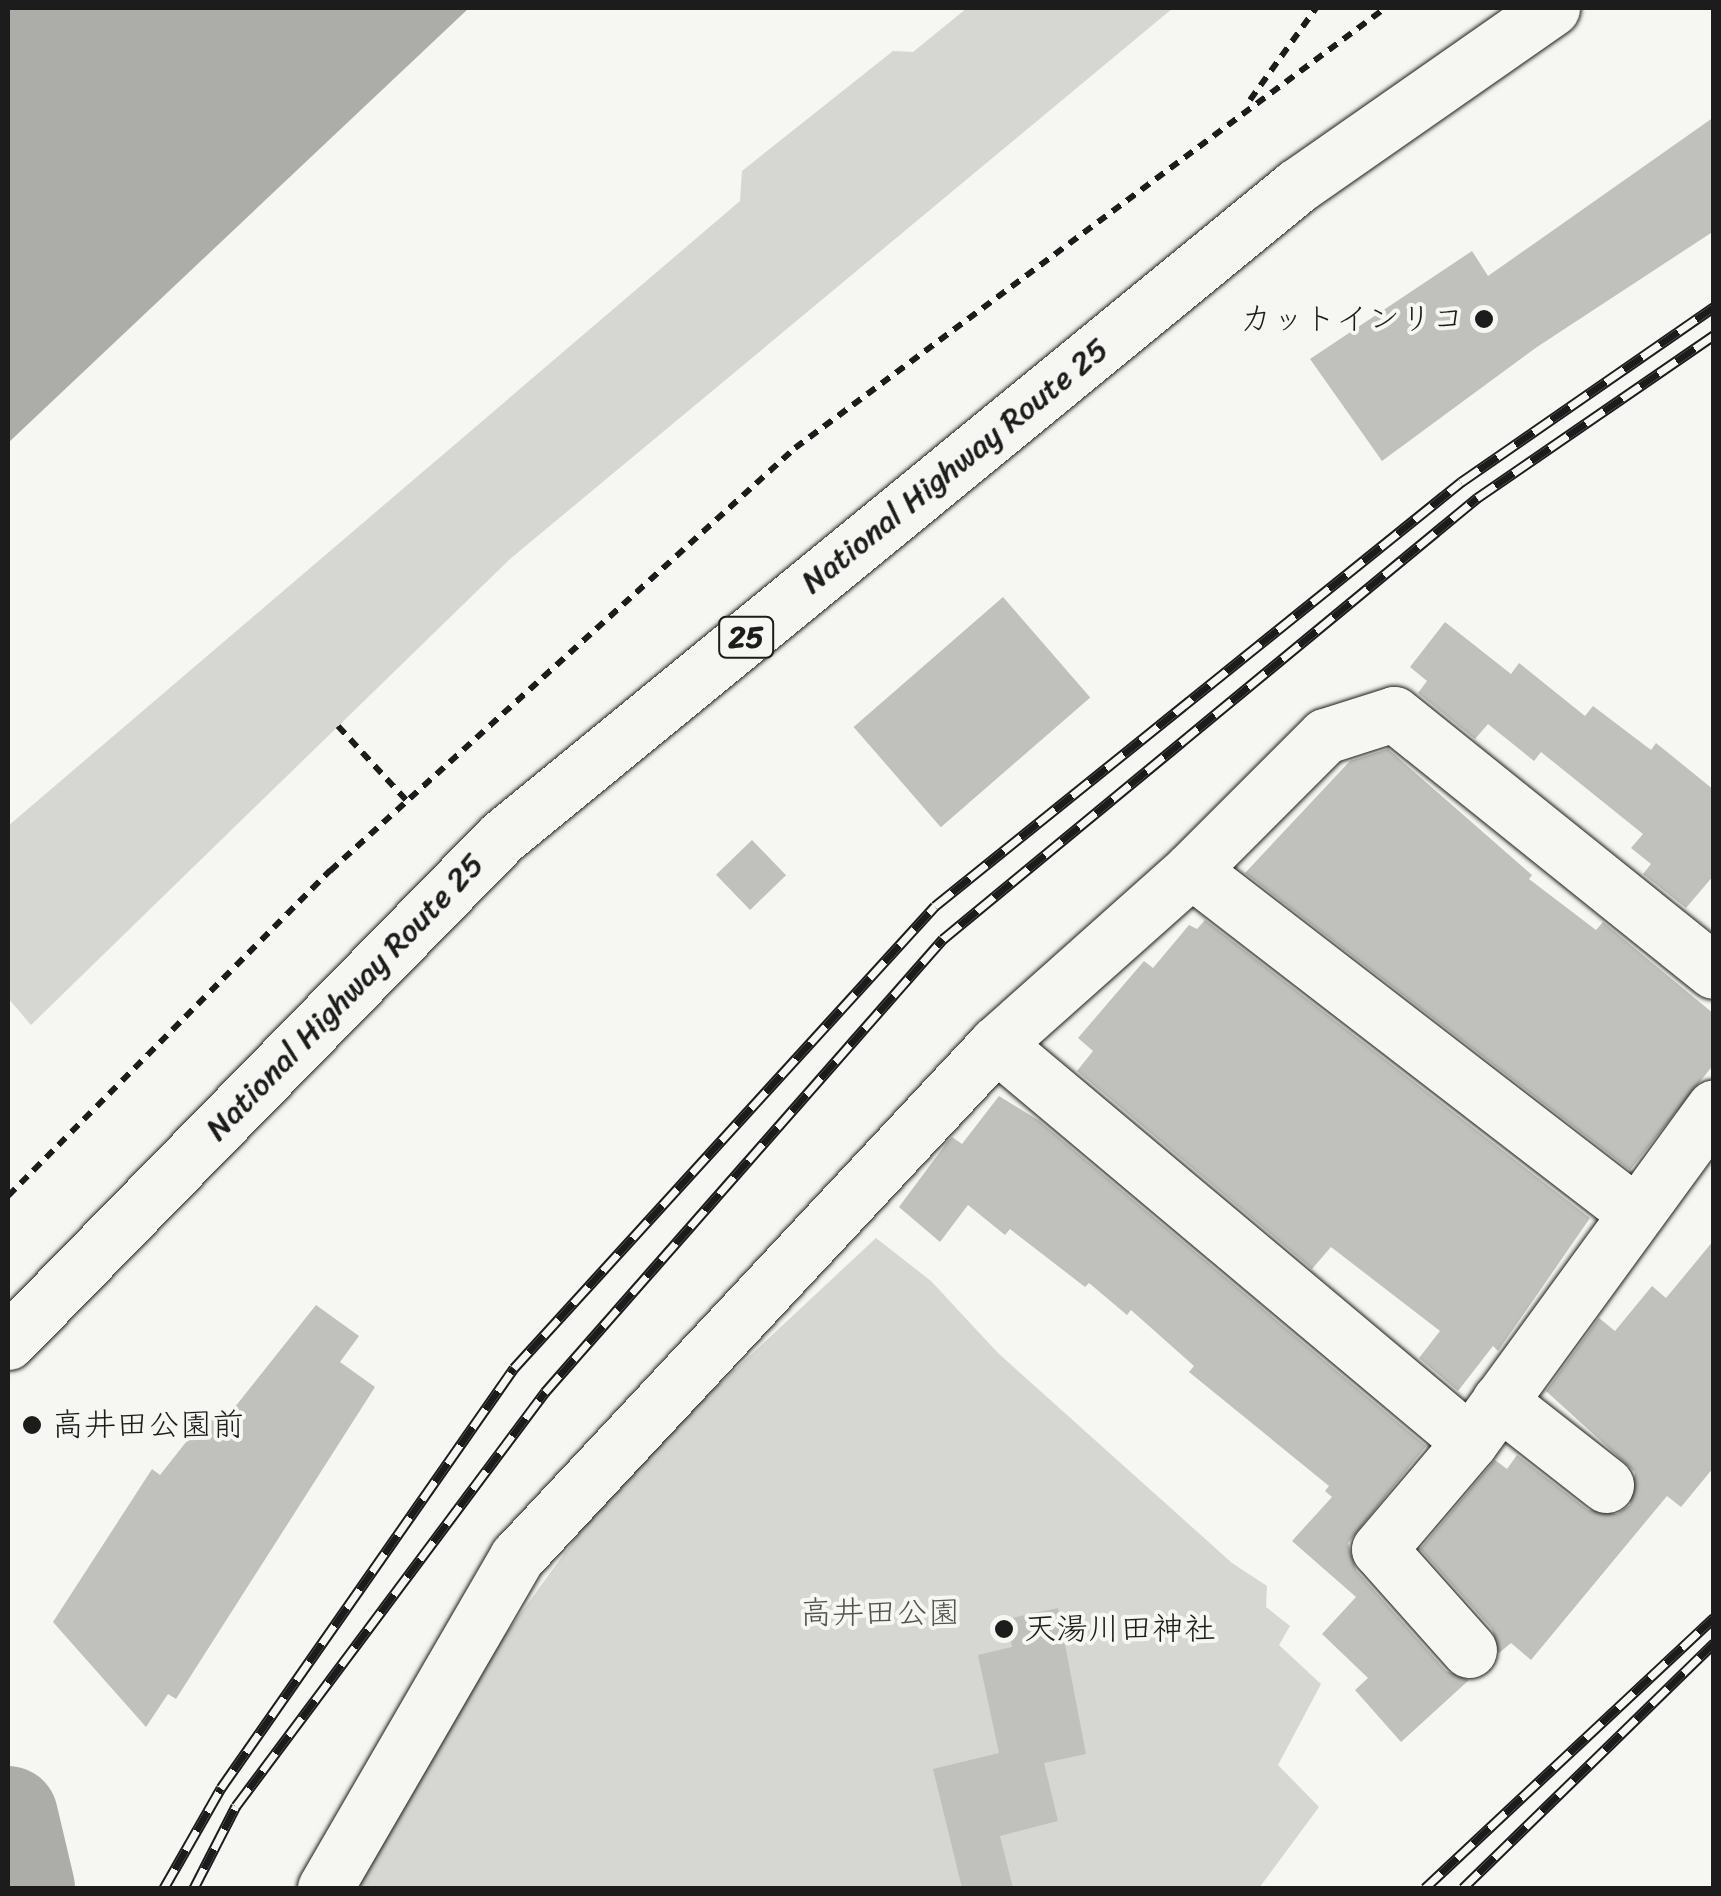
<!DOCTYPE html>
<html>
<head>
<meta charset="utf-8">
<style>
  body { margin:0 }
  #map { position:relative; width:1721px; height:1896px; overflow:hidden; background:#f6f6f2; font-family:Sriracha,"Klee One",sans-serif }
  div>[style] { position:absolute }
  .green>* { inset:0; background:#d6d6d2 }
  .water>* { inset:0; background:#acaca9 }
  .river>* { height:100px; margin:-50px; padding:0 50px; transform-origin:50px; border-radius:50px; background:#acaca9 }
  .building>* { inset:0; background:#c0c0bd; transform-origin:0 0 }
  .path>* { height:6px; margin-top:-3px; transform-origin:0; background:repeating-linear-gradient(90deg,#1c1c1c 0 10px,transparent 0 18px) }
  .roads { filter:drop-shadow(0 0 2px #1c1c1c) drop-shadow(0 0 2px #1c1c1c) }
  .minor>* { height:55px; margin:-27.5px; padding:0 27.5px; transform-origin:27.5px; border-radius:27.5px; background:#f6f6f2 }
  .highway>* { height:55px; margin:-27.5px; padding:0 27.5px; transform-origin:27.5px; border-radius:27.5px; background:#f6f6f2 }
  .rail>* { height:11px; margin-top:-5.5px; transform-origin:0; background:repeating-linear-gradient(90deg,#f6f6f2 0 22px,#1c1c1c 0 44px); box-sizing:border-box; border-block:2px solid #1c1c1c }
  .dots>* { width:28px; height:28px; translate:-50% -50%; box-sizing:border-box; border:5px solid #f6f6f2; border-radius:50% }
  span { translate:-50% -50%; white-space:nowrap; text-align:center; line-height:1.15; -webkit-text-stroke:8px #f6f6f2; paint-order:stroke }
  .shield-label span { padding:2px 8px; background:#f6f6f2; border:2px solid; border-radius:8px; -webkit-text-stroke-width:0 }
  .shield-label { font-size:30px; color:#1c1c1c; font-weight:700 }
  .poi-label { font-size:32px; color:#1c1c1c }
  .right { translate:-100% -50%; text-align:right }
  .left { translate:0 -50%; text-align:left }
  .street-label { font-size:32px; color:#1c1c1c }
  .park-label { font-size:32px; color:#545453 }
  .frame { position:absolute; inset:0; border:10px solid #1c1c1c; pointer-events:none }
</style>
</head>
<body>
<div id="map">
  <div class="green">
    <div style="clip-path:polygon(967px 8px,1173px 8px,510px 559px,31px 1025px,8px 998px,8px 826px,740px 201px,742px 171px,893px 51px,913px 52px)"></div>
    <div style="clip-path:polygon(876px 1238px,931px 1281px,998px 1353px,1232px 1563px,1267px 1586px,1266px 1607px,1290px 1626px,1279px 1645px,1321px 1684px,1278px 1765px,1319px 1807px,1259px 1888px,350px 1888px,481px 1668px,620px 1477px)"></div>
  </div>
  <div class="water">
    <div style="clip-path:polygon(8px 8px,469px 8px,8px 443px)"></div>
  </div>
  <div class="river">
    <div style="left:8px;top:1816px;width:74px;rotate:76.7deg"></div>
  </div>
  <div class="building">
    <div style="clip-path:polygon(1714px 117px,1714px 231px,1537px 347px,1382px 461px,1310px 359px,1472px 251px,1488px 276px)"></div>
    <div style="left:1003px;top:597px;width:133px;height:198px;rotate:49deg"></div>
    <div style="clip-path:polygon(1445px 622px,1511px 674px,1519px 663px,1585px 716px,1593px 706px,1651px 750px,1656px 743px,1714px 790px,1714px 875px,1686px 908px,1643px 874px,1651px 864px,1631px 848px,1643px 834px,1541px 752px,1534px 761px,1488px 724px,1475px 739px,1418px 693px,1427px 681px,1410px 667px)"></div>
    <div style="clip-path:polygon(1388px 749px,1532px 875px,1529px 879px,1596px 930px,1603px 922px,1714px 1014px,1714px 1064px,1630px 1170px,1245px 873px,1350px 761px)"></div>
    <div style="left:752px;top:840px;width:49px;height:50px;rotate:46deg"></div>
    <div style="clip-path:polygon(1205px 920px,1590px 1218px,1498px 1351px,1493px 1346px,1458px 1391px,1419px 1358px,1440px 1331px,1331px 1247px,1312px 1269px,1077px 1071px,1093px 1051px,1078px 1038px,1144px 961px,1153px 968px,1189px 925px,1197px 929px)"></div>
    <div style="clip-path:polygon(999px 1096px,1038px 1120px,1426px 1446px,1348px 1543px,1356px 1570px,1446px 1671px,1469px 1680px,1401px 1742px,1355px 1690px,1368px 1678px,1322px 1634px,1356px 1597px,1292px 1541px,1332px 1497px,1325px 1491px,1329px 1486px,1189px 1372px,1194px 1366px,1131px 1310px,1127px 1315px,1089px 1283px,1085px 1287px,1010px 1229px,1005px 1235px,968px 1205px,940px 1242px,899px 1207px,948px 1141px,952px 1137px,962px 1144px)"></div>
    <div style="clip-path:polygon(1714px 1240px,1714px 1467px,1681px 1507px,1667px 1496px,1531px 1660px,1511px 1643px,1499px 1653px,1492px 1629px,1420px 1549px,1495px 1460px,1507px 1469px,1517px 1455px,1588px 1510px,1617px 1514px,1630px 1505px,1635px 1472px,1546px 1391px,1599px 1318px,1615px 1331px,1652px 1286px,1666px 1298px)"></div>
    <div style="clip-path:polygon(316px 1305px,359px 1336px,340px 1362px,375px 1387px,176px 1699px,168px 1694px,146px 1727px,53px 1622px,152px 1469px,160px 1475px,209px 1413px,223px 1422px)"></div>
    <div style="clip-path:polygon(1058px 1608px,1086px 1754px,1044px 1763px,1058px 1821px,1000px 1836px,1013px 1888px,962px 1888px,933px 1769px,999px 1753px,978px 1655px,1012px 1647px,1007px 1619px)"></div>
  </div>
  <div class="path">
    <div style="left:1250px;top:100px;width:113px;rotate:-54.3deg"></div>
    <div style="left:338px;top:726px;width:102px;rotate:47.4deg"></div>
    <div style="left:8px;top:1196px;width:458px;rotate:-45.3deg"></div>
    <div style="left:330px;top:871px;width:629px;rotate:-42.29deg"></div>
    <div style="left:795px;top:448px;width:736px;rotate:-36.71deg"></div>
  </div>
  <div class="roads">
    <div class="minor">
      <div style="left:1191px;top:870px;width:558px;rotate:37.65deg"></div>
      <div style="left:996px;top:1044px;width:619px;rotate:40.02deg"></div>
      <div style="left:1470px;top:1442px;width:414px;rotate:-53.9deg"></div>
      <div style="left:1499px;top:1401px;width:136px;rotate:38.1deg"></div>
      <div style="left:1469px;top:1650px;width:135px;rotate:-131.7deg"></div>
      <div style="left:1379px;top:1549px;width:140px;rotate:-49.6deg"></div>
      <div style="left:325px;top:1888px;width:383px;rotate:-59.9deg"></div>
      <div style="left:517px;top:1557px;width:702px;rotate:-46.96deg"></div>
      <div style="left:996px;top:1044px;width:261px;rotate:-41.7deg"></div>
      <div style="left:1191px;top:870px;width:190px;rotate:-45deg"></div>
      <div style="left:1325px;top:736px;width:72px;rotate:-17.7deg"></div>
      <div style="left:1394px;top:714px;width:410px;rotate:38.8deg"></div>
    </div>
    <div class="highway">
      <div style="left:8px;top:1342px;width:706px;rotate:-45.63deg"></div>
      <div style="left:502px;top:837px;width:1028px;rotate:-39.31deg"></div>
      <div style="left:1297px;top:186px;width:311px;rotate:-34.9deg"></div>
    </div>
  </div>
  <div class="rail">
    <div style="left:164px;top:1888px;width:115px;rotate:-60.3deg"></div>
    <div style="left:221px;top:1788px;width:512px;rotate:-55.1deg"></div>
    <div style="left:514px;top:1368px;width:625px;rotate:-47.66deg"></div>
    <div style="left:935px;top:906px;width:676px;rotate:-38.87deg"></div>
    <div style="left:1461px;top:482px;width:308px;rotate:-34.7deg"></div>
    <div style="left:194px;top:1888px;width:92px;rotate:-62.9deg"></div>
    <div style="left:236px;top:1806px;width:517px;rotate:-53.26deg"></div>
    <div style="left:545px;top:1392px;width:603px;rotate:-48.7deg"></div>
    <div style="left:943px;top:939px;width:693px;rotate:-39.55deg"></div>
    <div style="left:1477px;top:498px;width:288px;rotate:-34.5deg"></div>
    <div style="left:1425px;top:1888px;width:396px;rotate:-43.1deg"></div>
    <div style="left:1463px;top:1888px;width:351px;rotate:-44.3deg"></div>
  </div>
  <div class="dots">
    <div style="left:1484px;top:319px;background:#1c1c1c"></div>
    <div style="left:32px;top:1425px;background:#1c1c1c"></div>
    <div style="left:1004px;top:1629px;background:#1c1c1c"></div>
  </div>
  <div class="shield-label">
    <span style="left:746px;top:637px">25</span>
  </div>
  <div class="poi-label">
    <span class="right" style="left:1464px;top:319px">カットインリコ</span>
    <span class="left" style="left:52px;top:1425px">高井田公園前</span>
    <span class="left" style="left:1024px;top:1629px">天湯川田神社</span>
  </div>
  <div class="street-label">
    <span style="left:955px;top:466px;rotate:-39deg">National Highway Route 25</span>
    <span style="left:345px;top:997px;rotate:-46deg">National Highway Route 25</span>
  </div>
  <div class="park-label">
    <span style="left:880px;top:1613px">高井田公園</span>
  </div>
  <div class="frame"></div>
</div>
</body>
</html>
